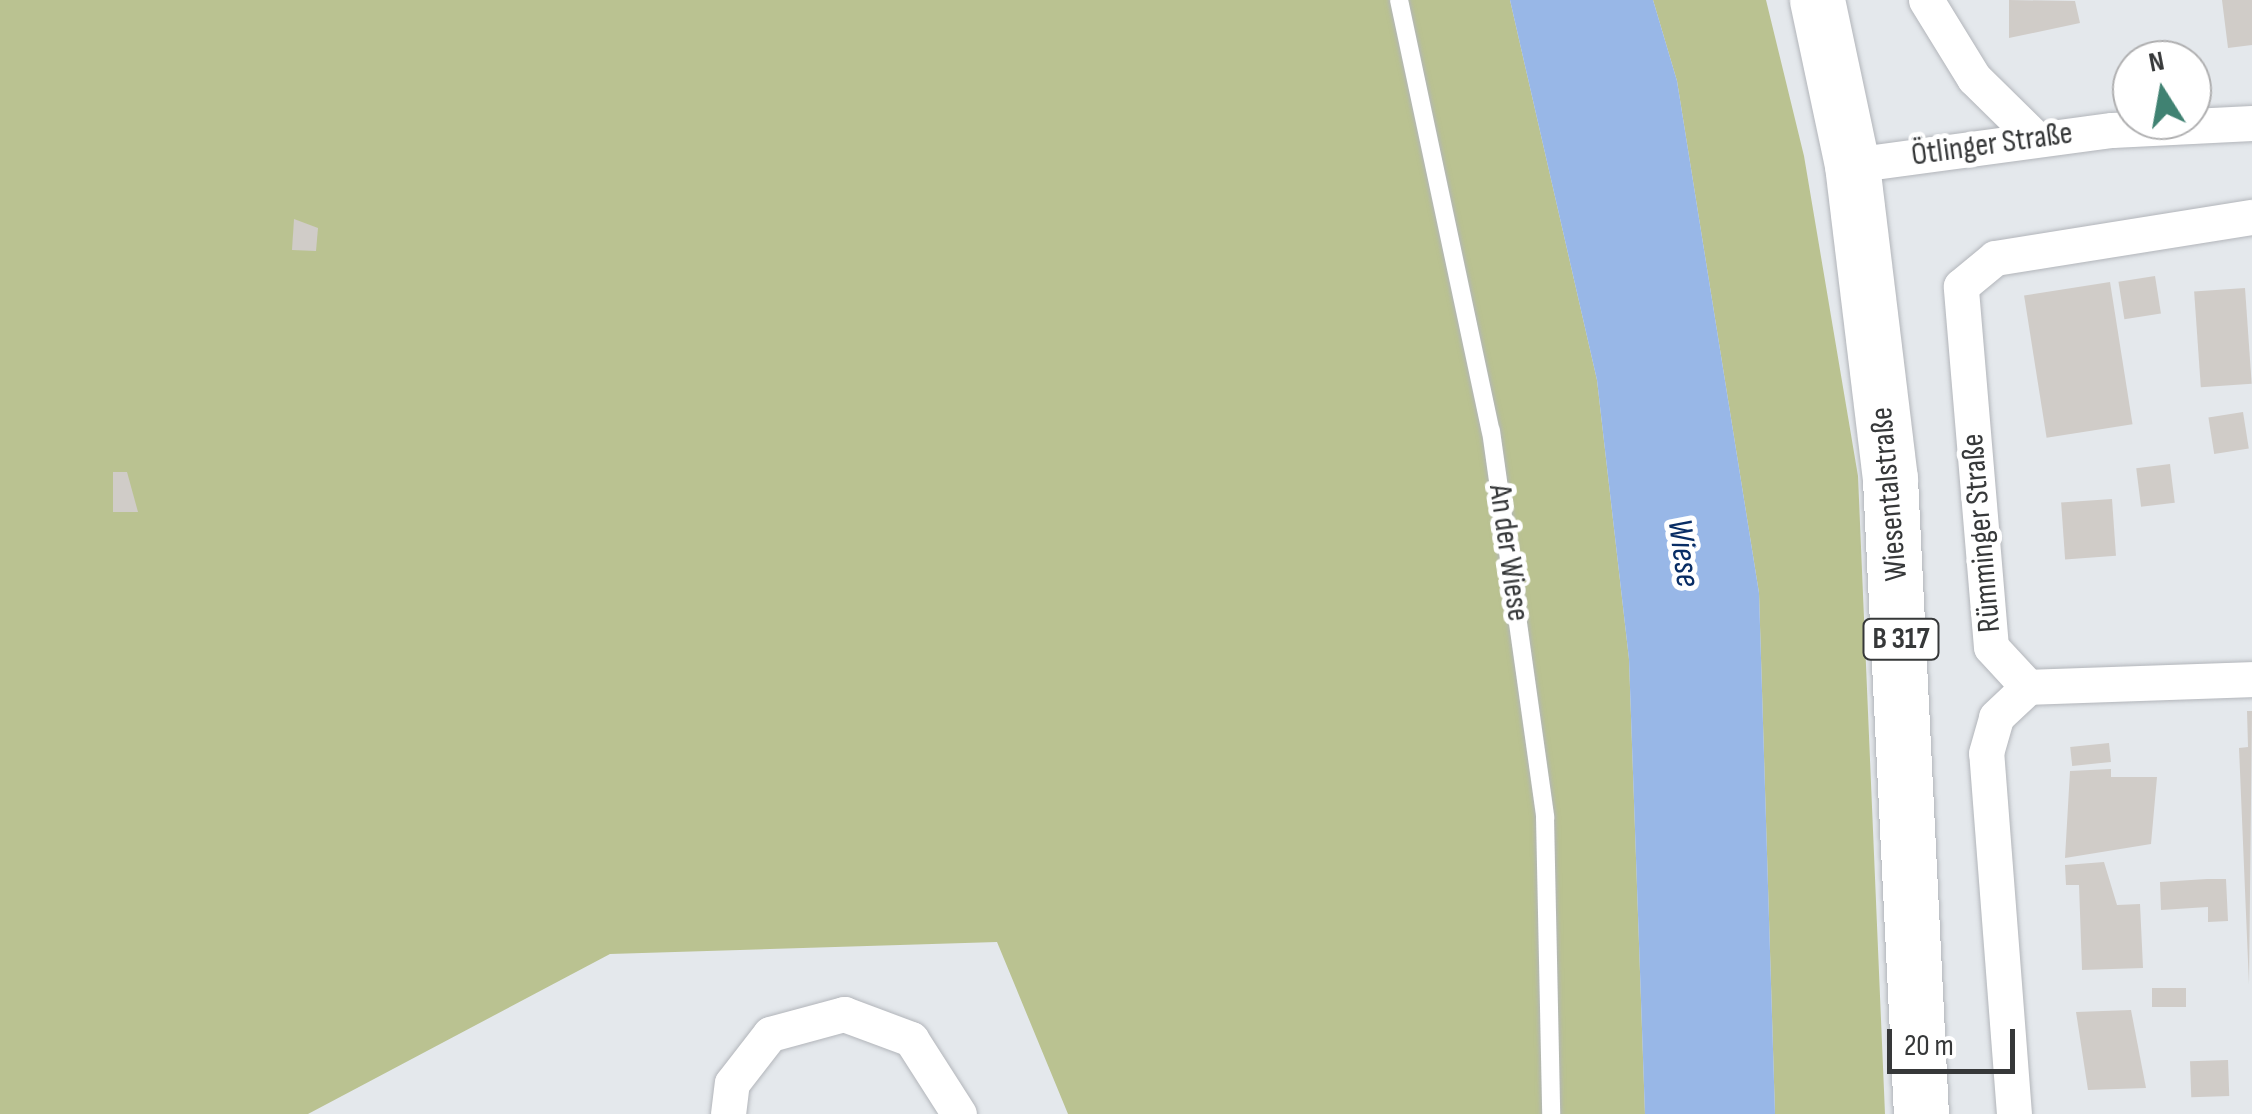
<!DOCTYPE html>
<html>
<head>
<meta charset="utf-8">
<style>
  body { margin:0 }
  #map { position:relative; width:2252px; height:1114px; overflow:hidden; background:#e4e8ec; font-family:"Sofia Sans Condensed",sans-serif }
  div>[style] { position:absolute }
  .green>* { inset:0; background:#bac291 }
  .water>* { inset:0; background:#98b7e7 }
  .building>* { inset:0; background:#d0ccc8; transform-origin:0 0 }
  .roads { filter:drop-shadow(0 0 2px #b2b5ba) drop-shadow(0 0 2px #b2b5ba) }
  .lane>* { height:18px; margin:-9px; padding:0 9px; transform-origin:9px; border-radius:9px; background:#fff }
  .street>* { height:35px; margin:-17.5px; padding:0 17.5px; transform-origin:17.5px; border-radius:17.5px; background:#fff }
  .primary>* { height:55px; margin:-27.5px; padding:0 27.5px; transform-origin:27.5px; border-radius:27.5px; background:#fff }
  span { translate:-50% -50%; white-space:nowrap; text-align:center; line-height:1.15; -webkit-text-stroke:10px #fff; paint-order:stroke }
  .shield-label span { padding:2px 8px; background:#fff; border:2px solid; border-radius:8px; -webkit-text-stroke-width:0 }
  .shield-label { font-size:30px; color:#363839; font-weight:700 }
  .street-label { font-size:32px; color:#363839 }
  .water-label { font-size:35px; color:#082d65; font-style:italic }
  .north { position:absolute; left:2112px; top:40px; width:100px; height:100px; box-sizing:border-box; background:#fff; border:2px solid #afafb0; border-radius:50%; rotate:349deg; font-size:28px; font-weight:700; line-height:40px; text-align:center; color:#363839 }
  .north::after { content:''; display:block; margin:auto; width:35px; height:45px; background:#408272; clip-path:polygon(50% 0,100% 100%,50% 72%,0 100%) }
  .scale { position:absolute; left:1887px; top:1029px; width:128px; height:45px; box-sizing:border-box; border:5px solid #363839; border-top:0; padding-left:12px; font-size:30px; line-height:35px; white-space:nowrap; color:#363839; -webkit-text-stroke:8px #fff; paint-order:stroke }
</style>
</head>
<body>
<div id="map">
  <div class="green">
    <div style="clip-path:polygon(0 0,1510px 0,1597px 380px,1629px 659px,1645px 1114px,1068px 1114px,997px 942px,610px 954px,308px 1114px,0 1114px)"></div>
    <div style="clip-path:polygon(1653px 0,1766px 0,1804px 156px,1858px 476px,1885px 1114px,1775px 1114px,1759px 593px,1677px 81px)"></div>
  </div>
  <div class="water">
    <div style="clip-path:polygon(1510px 0,1653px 0,1677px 81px,1759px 593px,1775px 1114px,1645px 1114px,1629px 659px,1597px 380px)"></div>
  </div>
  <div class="building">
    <div style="clip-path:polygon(2009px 0,2075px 1px,2080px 23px,2009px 38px)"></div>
    <div style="clip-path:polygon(2222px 0,2252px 0,2252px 45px,2228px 48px)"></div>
    <div style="clip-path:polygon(294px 219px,318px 228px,316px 251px,292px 250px)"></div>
    <div style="left:2155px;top:276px;width:38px;height:37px;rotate:81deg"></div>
    <div style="left:2110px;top:282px;width:144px;height:87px;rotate:81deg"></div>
    <div style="left:2245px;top:288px;width:96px;height:51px;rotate:86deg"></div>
    <div style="left:2243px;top:412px;width:37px;height:35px;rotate:81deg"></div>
    <div style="left:2170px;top:464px;width:39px;height:34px;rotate:83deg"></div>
    <div style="clip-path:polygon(113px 472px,127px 472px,138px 512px,113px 512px)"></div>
    <div style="left:2112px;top:499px;width:57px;height:51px;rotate:86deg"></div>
    <div style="clip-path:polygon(2247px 711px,2252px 711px,2249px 985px,2239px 748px,2248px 747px)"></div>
    <div style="left:2109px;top:743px;width:19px;height:39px;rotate:84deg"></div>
    <div style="clip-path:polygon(2111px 769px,2111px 777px,2157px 777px,2151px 844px,2065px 858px,2070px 771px)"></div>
    <div style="clip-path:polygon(2104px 862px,2117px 905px,2140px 904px,2143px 968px,2082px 970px,2079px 885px,2066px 885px,2065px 865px)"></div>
    <div style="clip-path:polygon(2207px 879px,2226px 879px,2228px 921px,2208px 922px,2208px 907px,2161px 910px,2160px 882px)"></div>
    <div style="left:2152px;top:988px;width:34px;height:19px"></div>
    <div style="clip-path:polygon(2131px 1010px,2146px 1088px,2088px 1090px,2076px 1012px)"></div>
    <div style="left:2228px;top:1060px;width:36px;height:38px;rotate:88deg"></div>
  </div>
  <div class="roads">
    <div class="lane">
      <div style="left:1399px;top:0;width:441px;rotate:78deg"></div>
      <div style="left:1491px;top:431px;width:390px;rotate:82deg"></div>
      <div style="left:1545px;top:817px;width:297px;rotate:88.8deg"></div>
    </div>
    <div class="street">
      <div style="left:1926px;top:0;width:92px;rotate:58.4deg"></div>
      <div style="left:1974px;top:78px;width:87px;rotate:44.5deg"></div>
      <div style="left:1852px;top:165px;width:262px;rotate:-7.7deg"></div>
      <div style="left:2112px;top:130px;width:140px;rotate:-2.9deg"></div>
      <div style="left:2028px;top:687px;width:224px;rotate:-2deg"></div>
      <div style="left:728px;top:1114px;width:31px;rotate:-83deg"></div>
      <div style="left:732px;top:1083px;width:62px;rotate:-52.2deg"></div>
      <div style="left:770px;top:1034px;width:77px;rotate:-15.1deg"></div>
      <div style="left:844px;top:1014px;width:72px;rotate:20.5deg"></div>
      <div style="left:911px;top:1039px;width:89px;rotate:57.4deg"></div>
      <div style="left:2014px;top:1114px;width:362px;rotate:-94.4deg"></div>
      <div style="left:1986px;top:753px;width:37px;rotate:-74deg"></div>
      <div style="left:1996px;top:717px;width:44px;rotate:-43.2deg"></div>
      <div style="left:2028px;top:687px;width:54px;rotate:-132.8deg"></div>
      <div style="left:1991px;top:647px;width:362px;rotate:-94.8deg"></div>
      <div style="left:1961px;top:286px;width:44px;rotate:-39.5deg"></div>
      <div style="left:1995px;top:258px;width:260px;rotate:-9.1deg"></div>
    </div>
    <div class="primary">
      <div style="left:1817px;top:0;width:169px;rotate:78deg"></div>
      <div style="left:1852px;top:165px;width:316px;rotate:83.1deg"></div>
      <div style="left:1890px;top:479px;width:636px;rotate:87.21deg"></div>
    </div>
  </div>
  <div class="shield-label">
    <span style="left:1901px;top:639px">B 317</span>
  </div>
  <div class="street-label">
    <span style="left:1992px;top:145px;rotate:-8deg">Ötlinger Straße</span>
    <span style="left:1890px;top:494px;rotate:-95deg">Wiesentalstraße</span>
    <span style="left:1982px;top:533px;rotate:-95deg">Rümminger Straße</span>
    <span style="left:1508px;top:553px;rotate:82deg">An der Wiese</span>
  </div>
  <div class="water-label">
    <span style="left:1683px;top:553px;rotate:82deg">Wiese</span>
  </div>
  <div class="north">N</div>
  <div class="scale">20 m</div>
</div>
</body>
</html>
